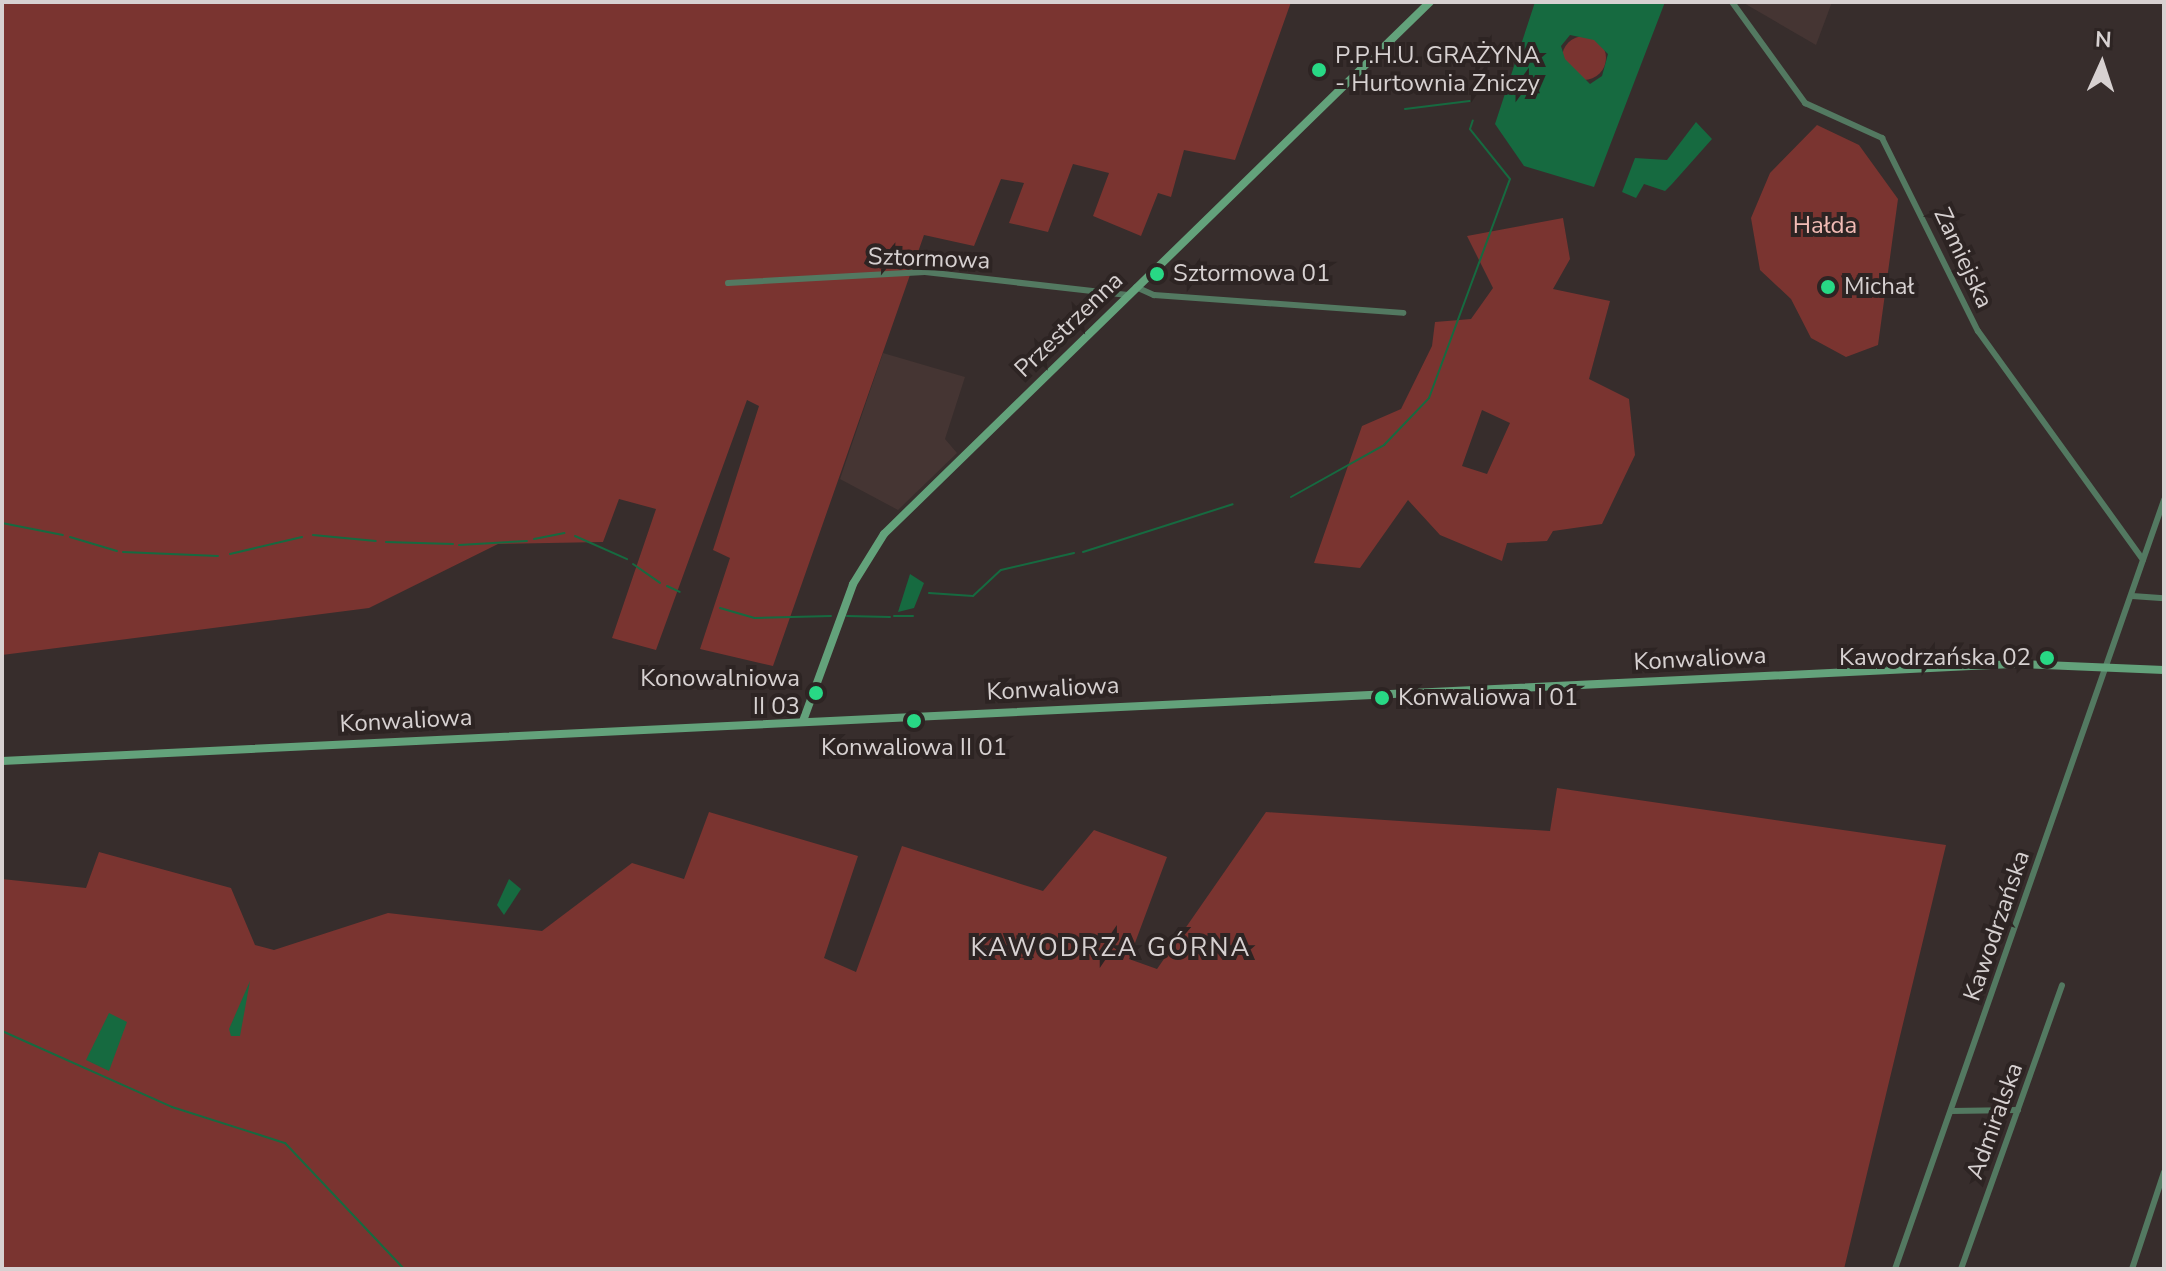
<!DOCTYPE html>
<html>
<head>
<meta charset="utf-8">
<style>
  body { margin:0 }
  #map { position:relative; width:2166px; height:1271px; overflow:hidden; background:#372d2c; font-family:"Nunito Sans",sans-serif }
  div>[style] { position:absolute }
  .built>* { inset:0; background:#453533 }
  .green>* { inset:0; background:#7a3430 }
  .round { border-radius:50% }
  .water>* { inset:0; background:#166a40 }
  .stream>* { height:2px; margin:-1px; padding:0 1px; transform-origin:1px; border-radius:1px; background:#166a40 }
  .street>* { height:6px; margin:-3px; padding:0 3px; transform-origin:3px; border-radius:3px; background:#537961 }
  .secondary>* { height:8px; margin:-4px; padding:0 4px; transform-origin:4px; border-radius:4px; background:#63a27b }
  .dots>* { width:22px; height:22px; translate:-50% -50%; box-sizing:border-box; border:4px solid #2d2423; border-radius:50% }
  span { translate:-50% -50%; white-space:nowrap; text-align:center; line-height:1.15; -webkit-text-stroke:8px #2d2423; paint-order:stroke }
  .poi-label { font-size:24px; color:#d7d1d1 }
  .left { translate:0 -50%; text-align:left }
  .right { translate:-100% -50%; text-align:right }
  .park-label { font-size:24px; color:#f1bbb5 }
  .street-label { font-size:24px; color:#d7d1d1 }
  .neighbourhood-label { font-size:26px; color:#d7d1d1; letter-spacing:2px }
  .frame { position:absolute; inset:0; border:4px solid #d7d1d1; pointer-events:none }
  .north { position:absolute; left:2062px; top:24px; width:80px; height:80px; -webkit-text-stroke:6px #2d2423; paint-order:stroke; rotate:3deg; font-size:22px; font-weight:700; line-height:32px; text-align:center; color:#d7d1d1 }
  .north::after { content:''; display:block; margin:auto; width:28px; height:36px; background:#d7d1d1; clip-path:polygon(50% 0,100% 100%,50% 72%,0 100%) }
</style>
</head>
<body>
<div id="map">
  <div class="built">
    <div style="clip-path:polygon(1742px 2px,1832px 2px,1816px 45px)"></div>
    <div style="clip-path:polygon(883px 353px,965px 377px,945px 439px,957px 453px,898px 510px,840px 479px)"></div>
  </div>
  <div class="green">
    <div style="clip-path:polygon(2px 2px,1291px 2px,1235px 160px,1184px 150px,1171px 197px,1158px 193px,1141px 236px,1093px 216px,1109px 173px,1073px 164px,1048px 232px,1009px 223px,1024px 183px,1001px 179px,974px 246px,924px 235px,773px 666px,700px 649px,730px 558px,713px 550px,759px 406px,747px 400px,656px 650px,612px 638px,656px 509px,619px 499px,603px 542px,498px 544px,369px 608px,2px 655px)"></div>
    <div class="round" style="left:1562px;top:36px;width:44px;height:44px"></div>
    <div style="clip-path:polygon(1817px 125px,1859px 145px,1898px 199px,1878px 345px,1846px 357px,1811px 338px,1791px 299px,1760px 270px,1751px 218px,1770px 173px)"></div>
    <div style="clip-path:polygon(evenodd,1563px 218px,1570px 259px,1553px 289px,1610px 301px,1589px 379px,1629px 399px,1635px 455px,1602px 524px,1553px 531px,1547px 541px,1507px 543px,1502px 561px,1440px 535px,1408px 500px,1360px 568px,1314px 563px,1362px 426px,1401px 409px,1432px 346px,1435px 322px,1471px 319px,1493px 288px,1467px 236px,1563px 218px,1482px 410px,1510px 423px,1487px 474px,1462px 466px,1482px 410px)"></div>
    <div style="clip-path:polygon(1557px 788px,1946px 845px,1844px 1269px,2px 1269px,2px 879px,86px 888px,99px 852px,231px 888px,255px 945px,274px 950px,388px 913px,542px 931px,632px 863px,684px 879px,709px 812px,858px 856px,824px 958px,856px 972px,902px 846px,1043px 891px,1094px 830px,1167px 857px,1129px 959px,1157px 969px,1266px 812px,1550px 831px)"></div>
  </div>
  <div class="water">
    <div style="clip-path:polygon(evenodd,1535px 2px,1665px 2px,1594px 187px,1524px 166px,1495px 124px,1535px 2px,1570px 35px,1594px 40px,1608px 54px,1602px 76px,1590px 84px,1565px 59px,1561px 46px,1570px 35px)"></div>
    <div style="clip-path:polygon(1696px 122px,1712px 139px,1672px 184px,1665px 191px,1644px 184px,1636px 198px,1622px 192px,1635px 158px,1667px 160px)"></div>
    <div style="clip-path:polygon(910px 574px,924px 583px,914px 608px,898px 612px)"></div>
    <div style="clip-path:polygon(509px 879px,521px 889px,504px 915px,497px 905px)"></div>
    <div style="clip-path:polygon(250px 981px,240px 1036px,231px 1036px,229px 1029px)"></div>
    <div style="clip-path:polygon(109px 1013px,127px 1022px,109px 1071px,86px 1060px)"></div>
  </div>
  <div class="stream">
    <div style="left:1405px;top:109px;width:65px;rotate:-7deg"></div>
    <div style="left:1291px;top:497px;width:107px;rotate:-29.2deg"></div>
    <div style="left:1384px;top:445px;width:65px;rotate:-46.2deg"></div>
    <div style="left:1429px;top:398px;width:233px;rotate:-69.7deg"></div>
    <div style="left:1510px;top:179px;width:64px;rotate:-128.7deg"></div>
    <div style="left:1470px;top:129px;width:9px;rotate:-72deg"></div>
    <div style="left:2px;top:523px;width:62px;rotate:11.1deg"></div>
    <div style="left:313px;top:535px;width:63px;rotate:5.4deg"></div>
    <div style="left:575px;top:536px;width:57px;rotate:23.9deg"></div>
    <div style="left:70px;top:537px;width:49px;rotate:16.6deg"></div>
    <div style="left:534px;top:539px;width:31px;rotate:-11deg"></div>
    <div style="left:386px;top:542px;width:67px;rotate:1.7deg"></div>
    <div style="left:459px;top:545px;width:68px;rotate:-3.4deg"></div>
    <div style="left:123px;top:552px;width:95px;rotate:2.4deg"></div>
    <div style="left:1083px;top:552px;width:157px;rotate:-17.7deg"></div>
    <div style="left:230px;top:554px;width:74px;rotate:-13.3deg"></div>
    <div style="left:633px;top:564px;width:33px;rotate:35deg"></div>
    <div style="left:667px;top:586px;width:14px;rotate:25deg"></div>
    <div style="left:929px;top:593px;width:44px;rotate:3.9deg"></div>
    <div style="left:973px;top:596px;width:38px;rotate:-43deg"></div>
    <div style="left:1001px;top:570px;width:75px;rotate:-13.1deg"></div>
    <div style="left:720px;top:608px;width:36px;rotate:16deg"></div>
    <div style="left:755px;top:618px;width:76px;rotate:-1.5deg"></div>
    <div style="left:847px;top:616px;width:43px;rotate:1.3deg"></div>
    <div style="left:894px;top:616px;width:19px"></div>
    <div style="left:2px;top:1031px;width:186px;rotate:24.1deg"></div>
    <div style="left:172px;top:1107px;width:119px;rotate:17.7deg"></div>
    <div style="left:285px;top:1143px;width:173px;rotate:46.6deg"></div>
  </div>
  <div class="street">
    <div style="left:1732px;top:2px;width:125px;rotate:54.1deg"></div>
    <div style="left:1805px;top:103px;width:85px;rotate:24.4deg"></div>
    <div style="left:1882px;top:138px;width:216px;rotate:63.6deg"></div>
    <div style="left:1978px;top:331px;width:282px;rotate:54.2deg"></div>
    <div style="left:728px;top:283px;width:197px;rotate:-3.2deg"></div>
    <div style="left:925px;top:272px;width:204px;rotate:6.5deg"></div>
    <div style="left:1136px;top:287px;width:20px;rotate:24deg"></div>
    <div style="left:1154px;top:295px;width:250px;rotate:4.1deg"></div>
    <div style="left:2132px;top:596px;width:32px;rotate:4deg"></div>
    <div style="left:1951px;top:1111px;width:67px;rotate:-0.9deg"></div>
    <div style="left:1895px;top:1269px;width:815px;rotate:-70.72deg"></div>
    <div style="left:1961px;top:1269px;width:301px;rotate:-70.4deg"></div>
    <div style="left:2132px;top:1269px;width:102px;rotate:-71.7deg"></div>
  </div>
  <div class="secondary">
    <div style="left:803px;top:721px;width:146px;rotate:-69.9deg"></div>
    <div style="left:853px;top:584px;width:59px;rotate:-58.2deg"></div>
    <div style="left:884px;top:534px;width:762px;rotate:-44.26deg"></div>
    <div style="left:2px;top:761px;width:2017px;rotate:-2.76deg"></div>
    <div style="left:2017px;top:664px;width:147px;rotate:2.3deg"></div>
  </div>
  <div class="dots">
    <div style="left:1319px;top:70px;background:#28d885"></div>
    <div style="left:1157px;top:274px;background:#28d885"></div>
    <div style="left:1828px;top:287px;background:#28d885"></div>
    <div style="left:2047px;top:658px;background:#28d885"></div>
    <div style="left:816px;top:693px;background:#28d885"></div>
    <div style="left:1382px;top:698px;background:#28d885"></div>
    <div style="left:914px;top:721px;background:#28d885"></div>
  </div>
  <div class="poi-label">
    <span class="left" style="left:1335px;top:70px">P.P.H.U. GRAŻYNA<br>- Hurtownia Zniczy</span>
    <span class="left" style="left:1173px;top:274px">Sztormowa 01</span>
    <span class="left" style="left:1844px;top:287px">Michał</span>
    <span class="right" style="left:2031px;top:658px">Kawodrzańska 02</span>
    <span class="right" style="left:800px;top:693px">Konowalniowa<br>II 03</span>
    <span class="left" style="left:1398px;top:698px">Konwaliowa I 01</span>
    <span style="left:914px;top:748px">Konwaliowa II 01</span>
  </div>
  <div class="park-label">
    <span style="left:1825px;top:226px">Hałda</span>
  </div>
  <div class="street-label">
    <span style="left:1963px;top:258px;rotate:65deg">Zamiejska</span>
    <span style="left:929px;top:259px;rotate:2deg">Sztormowa</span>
    <span style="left:1069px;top:325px;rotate:-44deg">Przestrzenna</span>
    <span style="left:1700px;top:659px;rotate:-3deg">Konwaliowa</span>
    <span style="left:1053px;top:689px;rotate:-3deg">Konwaliowa</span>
    <span style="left:406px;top:721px;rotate:-3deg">Konwaliowa</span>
    <span style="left:1997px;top:926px;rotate:-71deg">Kawodrzańska</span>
    <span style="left:1995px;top:1121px;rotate:-70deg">Admiralska</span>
  </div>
  <div class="neighbourhood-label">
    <span style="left:1111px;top:948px">KAWODRZA GÓRNA</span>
  </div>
  <div class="frame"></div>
  <div class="north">N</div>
</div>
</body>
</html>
